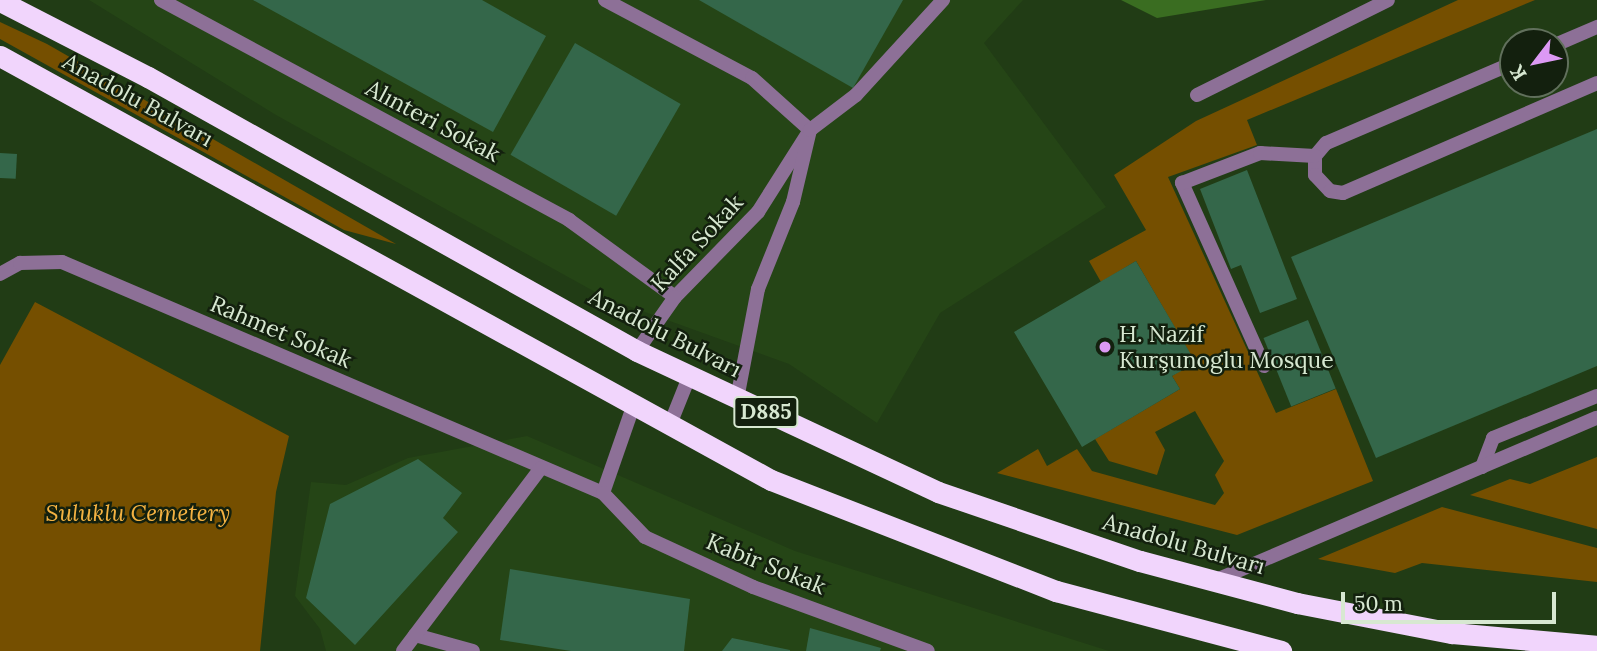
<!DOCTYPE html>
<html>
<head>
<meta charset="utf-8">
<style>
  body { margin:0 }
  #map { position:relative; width:1597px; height:651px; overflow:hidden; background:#213c15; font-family:Lora,serif }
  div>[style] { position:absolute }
  .built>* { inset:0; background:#254516 }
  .green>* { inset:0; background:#754f00 }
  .water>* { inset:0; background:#3a6d21 }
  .building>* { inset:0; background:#34674a; transform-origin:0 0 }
  .lane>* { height:14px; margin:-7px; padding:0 7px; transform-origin:7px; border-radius:7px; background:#8d7097 }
  .street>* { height:14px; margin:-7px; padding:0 7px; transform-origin:7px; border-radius:7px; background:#8d7097 }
  .highway>* { height:21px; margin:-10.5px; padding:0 10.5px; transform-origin:10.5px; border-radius:10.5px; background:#f1d5fc }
  .dots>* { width:19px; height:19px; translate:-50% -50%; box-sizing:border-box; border:4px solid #13200e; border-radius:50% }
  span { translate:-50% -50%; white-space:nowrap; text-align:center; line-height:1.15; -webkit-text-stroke:5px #13200e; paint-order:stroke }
  .shield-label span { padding:2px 5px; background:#13200e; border:2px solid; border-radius:5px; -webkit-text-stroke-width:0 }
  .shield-label { font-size:21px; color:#d7e8d1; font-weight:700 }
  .street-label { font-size:23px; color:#d7e8d1 }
  .poi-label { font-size:23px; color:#d7e8d1 }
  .left { translate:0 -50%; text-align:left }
  .park-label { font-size:23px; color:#f4b242; font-style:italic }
  .north { position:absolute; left:1499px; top:28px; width:70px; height:70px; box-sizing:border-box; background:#13200e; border:2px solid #61705c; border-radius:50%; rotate:238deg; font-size:19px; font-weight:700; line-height:28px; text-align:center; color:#d7e8d1 }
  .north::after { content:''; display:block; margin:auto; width:24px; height:32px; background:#dc99f4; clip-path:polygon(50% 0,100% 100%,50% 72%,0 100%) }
  .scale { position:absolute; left:1341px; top:592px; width:215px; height:32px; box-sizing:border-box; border:4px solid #d7e8d1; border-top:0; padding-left:9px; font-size:21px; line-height:24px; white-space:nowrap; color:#d7e8d1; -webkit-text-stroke:5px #13200e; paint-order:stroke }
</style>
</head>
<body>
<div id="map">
  <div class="built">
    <div style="clip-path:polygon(89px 0,1023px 0,984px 43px,1106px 207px,940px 313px,877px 423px,789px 364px,606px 298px,276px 115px)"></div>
    <div style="clip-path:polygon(527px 436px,795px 551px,1109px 651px,326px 651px,320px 629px,295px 596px,311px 482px,346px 485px,408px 458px)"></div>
  </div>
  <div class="green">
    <div style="clip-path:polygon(1458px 0,1535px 0,1247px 120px,1257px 145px,1168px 177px,1276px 413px,1336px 389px,1373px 481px,1237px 535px,997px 473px,1038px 449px,1047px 466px,1077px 449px,1092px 471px,1215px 505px,1224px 493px,1215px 475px,1224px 461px,1195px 411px,1155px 432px,1165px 450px,1157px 475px,1109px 461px,1095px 439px,1180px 389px,1172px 376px,1195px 362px,1136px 261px,1101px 282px,1089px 261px,1146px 230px,1114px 175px,1196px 121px)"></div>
    <div style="clip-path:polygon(0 22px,47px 44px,396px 244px,344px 230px,0 39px)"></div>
    <div style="clip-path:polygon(35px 302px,289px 436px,276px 492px,260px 651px,0 651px,0 365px)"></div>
    <div style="clip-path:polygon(1597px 457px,1597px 529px,1470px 495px,1510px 479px,1530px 484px)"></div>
    <div style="clip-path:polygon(1442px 507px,1597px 548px,1597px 582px,1422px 563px,1395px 573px,1318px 559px)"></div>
  </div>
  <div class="water">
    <div style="clip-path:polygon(1121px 0,1266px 0,1157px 18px)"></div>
  </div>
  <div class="building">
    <div style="clip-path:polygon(253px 0,482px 0,546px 36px,493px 132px)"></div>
    <div style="clip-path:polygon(699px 0,903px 0,853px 88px)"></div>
    <div style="left:575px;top:43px;width:122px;height:129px;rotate:30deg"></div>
    <div style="clip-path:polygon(1597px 129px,1597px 366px,1376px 458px,1291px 257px)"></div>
    <div style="left:0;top:153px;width:17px;height:25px;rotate:3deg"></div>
    <div style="clip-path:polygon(1247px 170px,1297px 299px,1260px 313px,1241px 265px,1231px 269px,1200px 189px)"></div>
    <div style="clip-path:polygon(1136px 261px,1196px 363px,1172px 376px,1180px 389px,1082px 447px,1014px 332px)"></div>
    <div style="left:1308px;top:320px;width:74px;height:48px;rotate:68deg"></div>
    <div style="clip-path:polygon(418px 459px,462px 493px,443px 518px,458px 532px,355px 645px,306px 598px,330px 504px)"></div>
    <div style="clip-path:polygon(510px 569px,690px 599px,684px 651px,571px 651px,500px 640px)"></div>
    <div style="clip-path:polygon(810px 628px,881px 648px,880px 651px,806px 651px)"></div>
    <div style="clip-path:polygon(732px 638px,790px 650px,790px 651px,722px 651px)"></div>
  </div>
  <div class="lane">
    <div style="left:1555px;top:45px;width:46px;rotate:-23.2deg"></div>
    <div style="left:1513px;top:63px;width:203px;rotate:156.8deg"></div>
    <div style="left:1326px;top:143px;width:17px;rotate:130deg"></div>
    <div style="left:1315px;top:156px;width:19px;rotate:90deg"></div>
    <div style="left:1315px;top:175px;width:22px;rotate:47deg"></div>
    <div style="left:1330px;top:191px;width:13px;rotate:9deg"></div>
    <div style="left:1343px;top:193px;width:277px;rotate:-23.4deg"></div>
    <div style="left:1197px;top:95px;width:213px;rotate:-26.4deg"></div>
    <div style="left:1264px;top:366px;width:201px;rotate:-114.1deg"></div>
    <div style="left:1182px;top:183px;width:84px;rotate:-21deg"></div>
    <div style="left:1260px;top:153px;width:55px;rotate:3.1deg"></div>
    <div style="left:1482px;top:467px;width:31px;rotate:-69deg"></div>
    <div style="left:1493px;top:438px;width:112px;rotate:-22deg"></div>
    <div style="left:1214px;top:581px;width:416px;rotate:-23.1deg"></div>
  </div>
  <div class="street">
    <div style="left:161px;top:0;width:464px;rotate:28.3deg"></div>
    <div style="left:569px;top:220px;width:131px;rotate:36deg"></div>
    <div style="left:605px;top:0;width:166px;rotate:28deg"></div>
    <div style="left:752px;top:78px;width:78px;rotate:41.9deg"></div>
    <div style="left:810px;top:130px;width:97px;rotate:122.4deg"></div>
    <div style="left:758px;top:212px;width:119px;rotate:134.3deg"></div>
    <div style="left:675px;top:297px;width:66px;rotate:125.1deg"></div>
    <div style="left:0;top:274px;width:23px;rotate:-29deg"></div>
    <div style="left:20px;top:263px;width:42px;rotate:-1.4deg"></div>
    <div style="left:62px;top:262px;width:588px;rotate:23.12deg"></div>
    <div style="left:603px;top:493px;width:91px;rotate:-70.8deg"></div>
    <div style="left:737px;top:399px;width:112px;rotate:-79.2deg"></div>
    <div style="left:758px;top:289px;width:94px;rotate:-68.1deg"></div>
    <div style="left:793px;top:202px;width:74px;rotate:-76.7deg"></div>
    <div style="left:810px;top:130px;width:58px;rotate:-37.3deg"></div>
    <div style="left:856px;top:95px;width:129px;rotate:-47.5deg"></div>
    <div style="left:669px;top:427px;width:54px;rotate:-68.2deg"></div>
    <div style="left:603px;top:493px;width:61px;rotate:46.3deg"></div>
    <div style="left:645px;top:537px;width:119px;rotate:24.8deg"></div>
    <div style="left:753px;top:587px;width:186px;rotate:20.1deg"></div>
    <div style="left:415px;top:635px;width:60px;rotate:15.4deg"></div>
    <div style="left:403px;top:651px;width:229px;rotate:-53deg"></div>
  </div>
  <div class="highway">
    <div style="left:0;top:1px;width:166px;rotate:27.2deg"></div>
    <div style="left:148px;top:77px;width:561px;rotate:29.26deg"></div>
    <div style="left:637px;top:351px;width:332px;rotate:25.1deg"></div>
    <div style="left:938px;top:492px;width:213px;rotate:18.9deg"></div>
    <div style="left:1140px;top:561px;width:163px;rotate:15deg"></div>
    <div style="left:1297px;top:603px;width:158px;rotate:11deg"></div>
    <div style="left:1452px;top:633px;width:146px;rotate:5.1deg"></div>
    <div style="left:0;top:56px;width:880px;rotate:28.81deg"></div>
    <div style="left:771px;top:480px;width:306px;rotate:21.3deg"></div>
    <div style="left:1056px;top:591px;width:233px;rotate:14.9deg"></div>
  </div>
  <div class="dots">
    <div style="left:1105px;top:347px;background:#dc99f4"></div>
  </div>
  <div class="shield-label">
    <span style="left:766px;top:412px">D885</span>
  </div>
  <div class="street-label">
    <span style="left:138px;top:100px;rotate:29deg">Anadolu Bulvarı</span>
    <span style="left:433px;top:121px;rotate:28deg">Alınteri Sokak</span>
    <span style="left:697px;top:243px;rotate:-47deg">Kalfa Sokak</span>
    <span style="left:281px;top:332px;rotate:23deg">Rahmet Sokak</span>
    <span style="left:665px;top:333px;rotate:27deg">Anadolu Bulvarı</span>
    <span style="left:1184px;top:544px;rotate:16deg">Anadolu Bulvarı</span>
    <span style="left:766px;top:564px;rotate:22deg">Kabir Sokak</span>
  </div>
  <div class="poi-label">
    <span class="left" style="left:1119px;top:347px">H. Nazif<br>Kurşunoglu Mosque</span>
  </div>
  <div class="park-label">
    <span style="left:138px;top:513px">Suluklu Cemetery</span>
  </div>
  <div class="north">K</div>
  <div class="scale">50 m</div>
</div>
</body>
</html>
